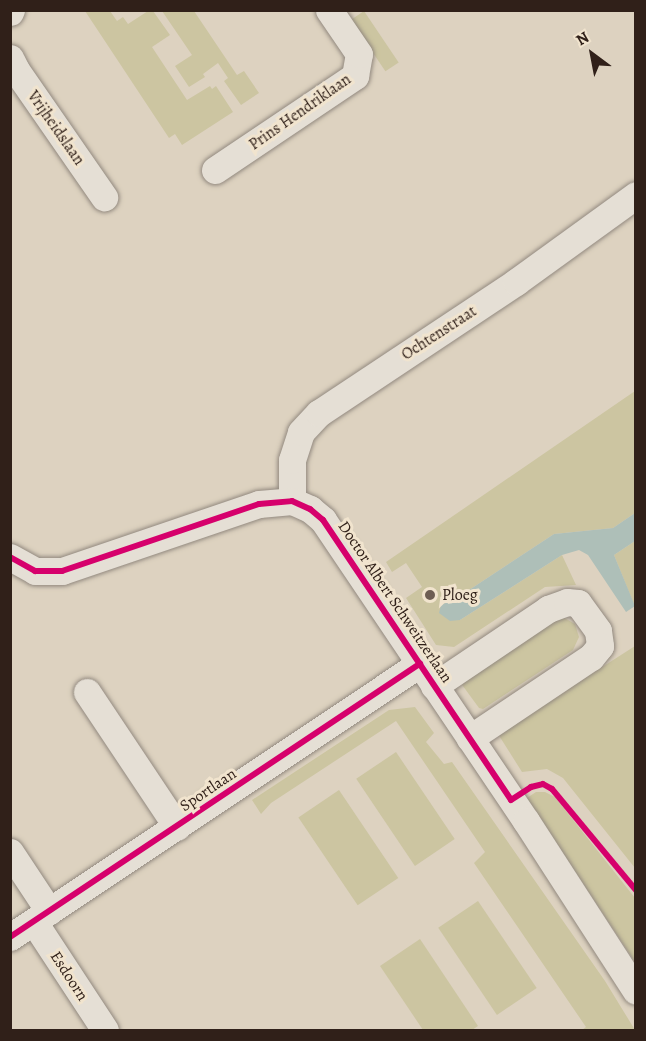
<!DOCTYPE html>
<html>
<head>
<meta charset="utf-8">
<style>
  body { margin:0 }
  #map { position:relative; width:646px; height:1041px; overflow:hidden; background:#ddd2c0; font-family:Alegreya,serif }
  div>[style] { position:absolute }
  .green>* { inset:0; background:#ccc5a1; transform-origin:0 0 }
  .water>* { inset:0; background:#aebfb8 }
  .roads { filter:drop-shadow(0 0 2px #92897f) drop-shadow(0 0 2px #92897f) }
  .minor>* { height:27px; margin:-13.5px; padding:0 13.5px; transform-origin:13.5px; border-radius:13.5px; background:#e5dfd5 }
  .cycleway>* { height:6px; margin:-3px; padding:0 3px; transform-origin:3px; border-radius:3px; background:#d6006c }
  .dots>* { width:16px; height:16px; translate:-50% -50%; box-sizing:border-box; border:3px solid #f1e4ce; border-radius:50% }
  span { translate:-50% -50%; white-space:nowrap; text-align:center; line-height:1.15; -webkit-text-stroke:6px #f1e4ce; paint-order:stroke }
  .street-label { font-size:16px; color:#302019 }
  .poi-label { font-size:16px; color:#302019 }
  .left { translate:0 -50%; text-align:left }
  .frame { position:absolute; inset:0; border:12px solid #302019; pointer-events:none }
  .north { position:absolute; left:562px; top:24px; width:60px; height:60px; -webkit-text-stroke:4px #f1e4ce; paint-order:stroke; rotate:328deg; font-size:16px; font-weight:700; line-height:24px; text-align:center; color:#302019 }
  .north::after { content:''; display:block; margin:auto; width:21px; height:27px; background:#302019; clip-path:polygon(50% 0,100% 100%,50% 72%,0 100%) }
</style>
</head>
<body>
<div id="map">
  <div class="green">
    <div style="clip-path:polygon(85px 11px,110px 11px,117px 21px,123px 17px,128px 24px,148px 11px,153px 11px,170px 35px,152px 47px,187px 100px,210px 86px,212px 89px,216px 86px,233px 112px,182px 145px,175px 134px,169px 138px)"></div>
    <div style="clip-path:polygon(162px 11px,194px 11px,237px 75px,244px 71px,259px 93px,241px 105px,224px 81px,228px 78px,218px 63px,203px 74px,205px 77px,189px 87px,175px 66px,192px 55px)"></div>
    <div style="left:364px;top:11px;width:62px;height:16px;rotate:56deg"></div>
    <div style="clip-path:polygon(635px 391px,635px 513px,613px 528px,554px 534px,457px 598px,441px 605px,460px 620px,562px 555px,576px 585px,545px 587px,454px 647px,436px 645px,406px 598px,422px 587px,406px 563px,392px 572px,386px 562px)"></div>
    <div style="clip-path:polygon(635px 541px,635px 607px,614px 555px)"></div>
    <div style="clip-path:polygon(561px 616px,575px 624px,579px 637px,573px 650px,483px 709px,479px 708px,460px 682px)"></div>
    <div style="clip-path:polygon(635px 646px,635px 868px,563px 778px,547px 769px,522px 772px,498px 734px)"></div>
    <div style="clip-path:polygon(415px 707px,434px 733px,426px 742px,444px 764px,452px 762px,605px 981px,635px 1030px,582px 1030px,586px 1027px,474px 863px,485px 852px,396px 721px,271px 803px,261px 814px,252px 800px,389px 710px)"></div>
    <div style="left:396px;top:752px;width:105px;height:48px;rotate:56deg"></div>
    <div style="left:339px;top:790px;width:106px;height:49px;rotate:56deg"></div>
    <div style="clip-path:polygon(536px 792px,545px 792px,555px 797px,635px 898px,635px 962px,549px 832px,521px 802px)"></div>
    <div style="left:478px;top:901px;width:105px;height:48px;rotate:56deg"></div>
    <div style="clip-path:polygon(420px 939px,478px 1026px,472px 1030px,423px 1030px,380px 966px)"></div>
  </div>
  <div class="water">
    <div style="clip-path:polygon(635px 513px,635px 541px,614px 555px,635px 606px,626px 612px,588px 555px,579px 550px,562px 555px,460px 620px,450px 621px,439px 613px,441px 605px,457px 598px,554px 534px,613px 528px)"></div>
  </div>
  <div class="roads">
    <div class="minor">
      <div style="left:10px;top:12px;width:2px;rotate:-63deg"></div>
      <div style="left:10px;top:58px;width:13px;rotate:63deg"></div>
      <div style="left:16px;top:70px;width:155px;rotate:55.3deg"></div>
      <div style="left:215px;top:170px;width:169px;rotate:-33.9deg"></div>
      <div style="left:355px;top:76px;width:22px;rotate:-80deg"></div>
      <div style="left:359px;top:54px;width:53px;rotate:-124.3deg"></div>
      <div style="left:292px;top:501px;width:41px;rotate:-90deg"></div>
      <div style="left:292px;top:460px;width:29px;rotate:-72deg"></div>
      <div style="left:301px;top:432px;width:26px;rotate:-47deg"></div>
      <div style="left:319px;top:413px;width:237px;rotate:-33.6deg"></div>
      <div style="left:516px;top:282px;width:148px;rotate:-35.9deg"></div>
      <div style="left:10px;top:557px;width:29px;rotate:29deg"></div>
      <div style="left:35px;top:571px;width:27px"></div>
      <div style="left:62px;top:571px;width:208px;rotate:-18.8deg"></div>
      <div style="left:259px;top:504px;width:33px;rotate:-5deg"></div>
      <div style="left:292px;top:501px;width:20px;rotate:24deg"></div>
      <div style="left:310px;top:509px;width:17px;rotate:40deg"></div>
      <div style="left:323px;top:520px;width:363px;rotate:56deg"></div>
      <div style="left:526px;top:821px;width:202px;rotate:57.1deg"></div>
      <div style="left:434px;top:686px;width:138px;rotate:-34deg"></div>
      <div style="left:548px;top:609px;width:20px;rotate:-20deg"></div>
      <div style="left:567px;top:602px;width:11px;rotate:5deg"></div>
      <div style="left:578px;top:603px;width:34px;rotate:54deg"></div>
      <div style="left:598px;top:631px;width:15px;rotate:82deg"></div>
      <div style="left:600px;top:646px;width:14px;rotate:129deg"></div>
      <div style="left:591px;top:657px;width:146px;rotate:146.2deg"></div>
      <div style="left:87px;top:692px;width:162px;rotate:56.3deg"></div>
      <div style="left:10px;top:852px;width:71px;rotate:56.5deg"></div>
      <div style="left:34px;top:922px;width:129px;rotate:56.7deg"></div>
      <div style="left:10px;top:937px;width:493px;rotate:-33.7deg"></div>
    </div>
  </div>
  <div class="cycleway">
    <div style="left:10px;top:557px;width:29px;rotate:29deg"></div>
    <div style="left:35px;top:571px;width:27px"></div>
    <div style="left:62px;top:571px;width:208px;rotate:-18.8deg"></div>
    <div style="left:259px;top:504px;width:33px;rotate:-5deg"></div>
    <div style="left:292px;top:501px;width:20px;rotate:24deg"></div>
    <div style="left:310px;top:509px;width:17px;rotate:40deg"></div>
    <div style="left:323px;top:520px;width:337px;rotate:56.1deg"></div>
    <div style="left:511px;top:800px;width:24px;rotate:-33deg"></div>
    <div style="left:531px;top:787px;width:12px;rotate:-14deg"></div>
    <div style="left:543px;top:784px;width:10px;rotate:29deg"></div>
    <div style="left:552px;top:789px;width:131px;rotate:50.3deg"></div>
    <div style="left:10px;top:937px;width:493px;rotate:-33.7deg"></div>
  </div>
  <div class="dots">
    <div style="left:430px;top:595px;background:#6d5e53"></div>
  </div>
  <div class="street-label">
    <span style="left:300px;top:112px;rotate:-35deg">Prins Hendriklaan</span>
    <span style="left:56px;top:128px;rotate:55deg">Vrijheidslaan</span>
    <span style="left:439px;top:333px;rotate:-33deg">Ochtenstraat</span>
    <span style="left:395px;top:602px;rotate:56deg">Doctor Albert Schweitzerlaan</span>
    <span style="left:208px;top:790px;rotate:-34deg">Sportlaan</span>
    <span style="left:69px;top:976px;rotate:57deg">Esdoorn</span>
  </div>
  <div class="poi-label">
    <span class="left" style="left:442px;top:595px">Ploeg</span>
  </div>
  <div class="frame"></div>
  <div class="north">N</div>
</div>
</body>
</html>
